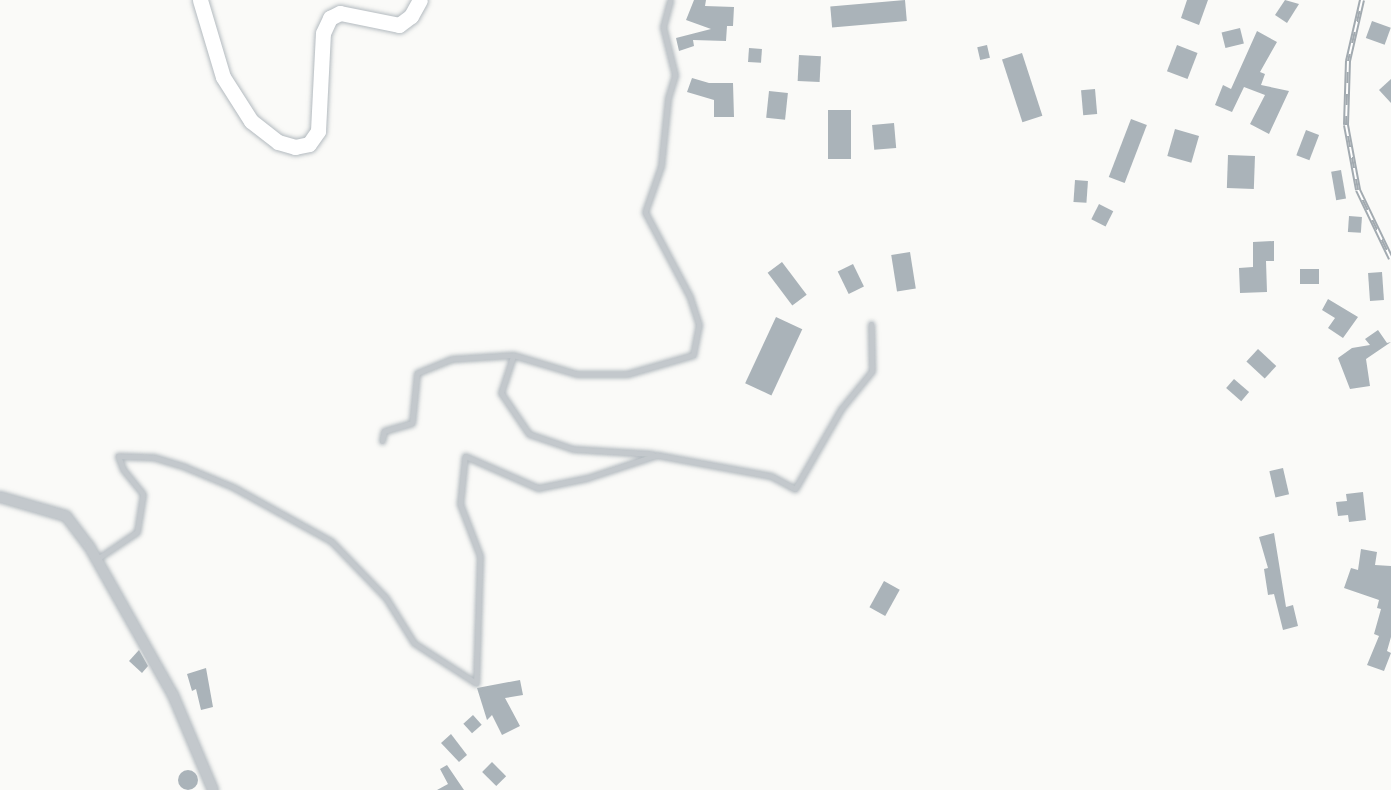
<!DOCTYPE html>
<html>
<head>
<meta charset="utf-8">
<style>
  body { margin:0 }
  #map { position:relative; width:1391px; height:790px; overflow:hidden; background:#fafaf8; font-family:"Varela Round",sans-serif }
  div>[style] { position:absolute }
  .building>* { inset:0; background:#aab3b9; transform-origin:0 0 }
  .round { border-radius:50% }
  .roads { filter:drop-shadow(0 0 2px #b3babf) drop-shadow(0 0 2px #b3babf) }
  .lane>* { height:5px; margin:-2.5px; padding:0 2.5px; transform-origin:2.5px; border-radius:2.5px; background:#c3c8cc }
  .street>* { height:10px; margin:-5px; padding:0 5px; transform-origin:5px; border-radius:5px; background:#c3c8cc }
  .secondary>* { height:15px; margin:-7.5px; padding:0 7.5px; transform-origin:7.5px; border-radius:7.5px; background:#fff }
  .rail>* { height:6px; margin-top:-3px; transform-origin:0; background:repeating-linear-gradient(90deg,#fff 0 11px,#a2aab0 0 22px); box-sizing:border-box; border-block:2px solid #a2aab0 }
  span { translate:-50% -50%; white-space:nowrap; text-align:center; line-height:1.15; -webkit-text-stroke:6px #fff; paint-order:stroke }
</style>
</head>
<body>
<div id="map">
  <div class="building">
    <div style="clip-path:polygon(694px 0,706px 0,705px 6px,734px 7px,733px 26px,727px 26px,726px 41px,693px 40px,694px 46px,679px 51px,676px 38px,711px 29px,686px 20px)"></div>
    <div style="left:905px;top:0;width:21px;height:75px;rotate:85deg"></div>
    <div style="clip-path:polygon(1187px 0,1208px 0,1199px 25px,1181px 18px)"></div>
    <div style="clip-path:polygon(1285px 0,1299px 4px,1287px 23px,1275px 15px)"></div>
    <div style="left:1372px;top:21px;width:20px;height:18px;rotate:20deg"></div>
    <div style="left:1240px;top:28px;width:16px;height:19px;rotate:76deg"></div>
    <div style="clip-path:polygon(1257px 31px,1277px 42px,1260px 72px,1265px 74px,1261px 85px,1289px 91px,1269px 134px,1250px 124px,1265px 95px,1244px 87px,1232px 112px,1215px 105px,1223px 85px,1231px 89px)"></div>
    <div style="left:987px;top:45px;width:13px;height:10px;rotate:77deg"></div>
    <div style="left:1177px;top:45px;width:22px;height:28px;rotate:21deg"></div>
    <div style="left:749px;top:48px;width:13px;height:14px;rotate:4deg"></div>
    <div style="left:1022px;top:53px;width:66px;height:21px;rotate:72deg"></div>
    <div style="left:799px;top:55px;width:22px;height:26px;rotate:3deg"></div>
    <div style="clip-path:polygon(692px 78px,709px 83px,733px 83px,734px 117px,714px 117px,714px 100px,687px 92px)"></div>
    <div style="clip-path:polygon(1391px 79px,1391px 103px,1379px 90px)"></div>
    <div style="left:1095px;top:89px;width:25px;height:14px;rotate:85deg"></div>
    <div style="left:769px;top:91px;width:19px;height:27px;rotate:6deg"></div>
    <div style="left:828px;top:110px;width:23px;height:49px"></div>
    <div style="left:1131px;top:119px;width:17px;height:62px;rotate:21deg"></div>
    <div style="left:894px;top:123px;width:25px;height:22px;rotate:85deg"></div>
    <div style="left:1175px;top:129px;width:25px;height:28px;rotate:16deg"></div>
    <div style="left:1306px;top:130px;width:14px;height:27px;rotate:21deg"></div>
    <div style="left:1228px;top:155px;width:27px;height:33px;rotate:2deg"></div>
    <div style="left:1341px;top:170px;width:29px;height:10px;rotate:80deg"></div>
    <div style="left:1075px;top:180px;width:13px;height:22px;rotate:4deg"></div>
    <div style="left:1099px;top:204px;width:16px;height:17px;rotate:27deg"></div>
    <div style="left:1349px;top:216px;width:13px;height:16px;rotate:4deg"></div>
    <div style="clip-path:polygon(1274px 241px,1274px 261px,1266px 261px,1267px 292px,1240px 293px,1239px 268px,1253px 267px,1253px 242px)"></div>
    <div style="left:910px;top:252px;width:37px;height:19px;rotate:81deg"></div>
    <div style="left:782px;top:262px;width:41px;height:18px;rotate:53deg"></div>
    <div style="left:853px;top:264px;width:25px;height:17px;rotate:64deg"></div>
    <div style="left:1300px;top:269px;width:19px;height:15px"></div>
    <div style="left:1382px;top:272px;width:28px;height:14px;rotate:86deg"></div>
    <div style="clip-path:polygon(1328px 299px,1358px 317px,1343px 338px,1328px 328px,1335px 318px,1322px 310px)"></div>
    <div style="left:776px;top:317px;width:29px;height:73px;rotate:25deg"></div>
    <div style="clip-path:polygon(1378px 330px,1387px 343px,1391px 342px,1366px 359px,1370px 386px,1350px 389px,1338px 358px,1352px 348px,1370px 345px,1365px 339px)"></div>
    <div style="left:1258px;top:349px;width:25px;height:17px;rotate:43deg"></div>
    <div style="left:1234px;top:379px;width:20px;height:12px;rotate:41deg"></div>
    <div style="left:1283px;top:468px;width:27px;height:14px;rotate:77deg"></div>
    <div style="clip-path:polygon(1363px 492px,1366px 520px,1349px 522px,1348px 515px,1338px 516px,1336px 502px,1347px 501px,1346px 494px)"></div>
    <div style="clip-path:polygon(1274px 533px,1286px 607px,1293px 605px,1298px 626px,1283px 630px,1274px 594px,1268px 595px,1264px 569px,1268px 568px,1259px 537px)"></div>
    <div style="clip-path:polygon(1361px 549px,1377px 552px,1375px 565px,1391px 566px,1391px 637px,1387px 651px,1391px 653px,1384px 671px,1367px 665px,1379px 636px,1374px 634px,1381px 609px,1377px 608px,1379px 600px,1344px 588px,1351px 568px,1358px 570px)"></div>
    <div style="left:884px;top:581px;width:18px;height:30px;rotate:29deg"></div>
    <div style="clip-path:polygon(139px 650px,148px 666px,142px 673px,129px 661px)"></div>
    <div style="clip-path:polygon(206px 668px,213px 707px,201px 710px,196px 689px,192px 691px,187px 674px)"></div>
    <div style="clip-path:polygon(520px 680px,523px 695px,505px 698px,520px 726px,502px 735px,492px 715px,487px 720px,477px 688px)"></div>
    <div style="left:473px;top:715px;width:13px;height:13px;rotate:48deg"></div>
    <div style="clip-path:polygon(451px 734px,467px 755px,459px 762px,441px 743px)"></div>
    <div style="left:492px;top:762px;width:20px;height:14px;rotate:45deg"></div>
    <div style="clip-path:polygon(447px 765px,464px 790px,437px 790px,448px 784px,440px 769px)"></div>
    <div class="round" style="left:178px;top:770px;width:20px;height:20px"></div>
  </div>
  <div class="roads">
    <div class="lane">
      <div style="left:382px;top:441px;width:10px;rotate:-79deg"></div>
      <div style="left:384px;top:431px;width:29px;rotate:-16deg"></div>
      <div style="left:412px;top:423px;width:50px;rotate:-84.3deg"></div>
      <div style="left:417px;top:373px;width:37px;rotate:-22deg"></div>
      <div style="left:451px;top:359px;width:62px;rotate:-3.7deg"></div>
      <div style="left:652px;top:454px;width:79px;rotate:-176.4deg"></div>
      <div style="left:573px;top:449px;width:46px;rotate:-161.2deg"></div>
      <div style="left:529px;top:434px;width:50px;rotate:-124.3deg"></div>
      <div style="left:501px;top:393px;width:40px;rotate:-72deg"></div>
      <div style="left:513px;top:355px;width:67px;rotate:16.5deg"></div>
      <div style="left:577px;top:374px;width:50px"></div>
      <div style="left:627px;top:374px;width:69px;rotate:-16.1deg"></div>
      <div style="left:693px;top:355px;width:31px;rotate:-79deg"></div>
      <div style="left:699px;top:325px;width:29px;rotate:-108deg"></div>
      <div style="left:690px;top:297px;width:96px;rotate:-117.9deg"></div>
      <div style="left:645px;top:212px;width:49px;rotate:-70.8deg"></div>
      <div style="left:661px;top:166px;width:68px;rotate:-84.1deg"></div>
      <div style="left:668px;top:98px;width:24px;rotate:-73deg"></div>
      <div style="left:675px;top:75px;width:49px;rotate:-104deg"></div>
      <div style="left:663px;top:27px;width:28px;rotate:-75deg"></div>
      <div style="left:97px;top:559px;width:48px;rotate:-34deg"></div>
      <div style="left:137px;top:532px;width:38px;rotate:-81deg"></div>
      <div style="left:143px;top:494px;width:32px;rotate:-129deg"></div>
      <div style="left:123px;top:469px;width:14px;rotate:-111deg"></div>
      <div style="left:118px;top:456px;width:35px;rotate:2deg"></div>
      <div style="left:153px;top:457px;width:34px;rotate:17deg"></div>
      <div style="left:185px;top:467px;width:52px;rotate:22.6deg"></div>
      <div style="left:233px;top:487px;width:112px;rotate:28.9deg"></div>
      <div style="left:331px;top:541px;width:79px;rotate:46deg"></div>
      <div style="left:386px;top:598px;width:53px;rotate:58.1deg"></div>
      <div style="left:414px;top:643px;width:74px;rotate:32.8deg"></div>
      <div style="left:476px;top:683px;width:127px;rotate:-88.2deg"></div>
      <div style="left:480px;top:556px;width:56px;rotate:-111deg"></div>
      <div style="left:460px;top:504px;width:48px;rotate:-84.1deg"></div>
      <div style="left:465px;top:456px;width:80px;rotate:23.7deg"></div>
      <div style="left:538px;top:488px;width:50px;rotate:-11.5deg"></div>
      <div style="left:587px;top:478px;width:74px;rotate:-18.2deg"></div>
      <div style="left:657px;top:455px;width:116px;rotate:10.4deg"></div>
      <div style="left:771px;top:476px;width:27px;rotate:28deg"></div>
      <div style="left:795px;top:489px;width:92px;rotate:-60.1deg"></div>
      <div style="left:841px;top:409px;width:49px;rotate:-50.8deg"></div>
      <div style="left:872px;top:371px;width:47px;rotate:-91.2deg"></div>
    </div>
    <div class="street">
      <div style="left:0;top:497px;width:69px;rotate:16.1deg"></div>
      <div style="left:66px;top:516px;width:38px;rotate:53deg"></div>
      <div style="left:89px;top:546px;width:171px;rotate:60.6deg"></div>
      <div style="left:173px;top:695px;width:103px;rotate:67.2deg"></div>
    </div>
    <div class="secondary">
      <div style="left:200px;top:0;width:80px;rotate:73.4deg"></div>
      <div style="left:223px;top:77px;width:52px;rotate:57.5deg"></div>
      <div style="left:251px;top:121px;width:34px;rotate:38deg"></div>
      <div style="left:278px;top:142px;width:18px;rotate:16deg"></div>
      <div style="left:295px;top:147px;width:14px;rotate:-12deg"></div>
      <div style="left:309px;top:144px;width:16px;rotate:-55deg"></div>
      <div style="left:318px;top:131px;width:98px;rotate:-87.1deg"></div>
      <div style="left:323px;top:33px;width:17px;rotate:-65deg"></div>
      <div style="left:330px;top:18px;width:11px;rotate:-27deg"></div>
      <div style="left:340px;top:13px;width:60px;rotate:11.5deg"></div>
      <div style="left:399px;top:25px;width:15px;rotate:-37deg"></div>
      <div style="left:411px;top:16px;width:18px;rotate:-61deg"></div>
    </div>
  </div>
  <div class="rail">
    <div style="left:1362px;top:0;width:63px;rotate:102.9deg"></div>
    <div style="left:1348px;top:61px;width:64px;rotate:91.8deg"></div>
    <div style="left:1346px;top:125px;width:66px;rotate:79.5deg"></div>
    <div style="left:1358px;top:190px;width:76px;rotate:64.4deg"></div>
  </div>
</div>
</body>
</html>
